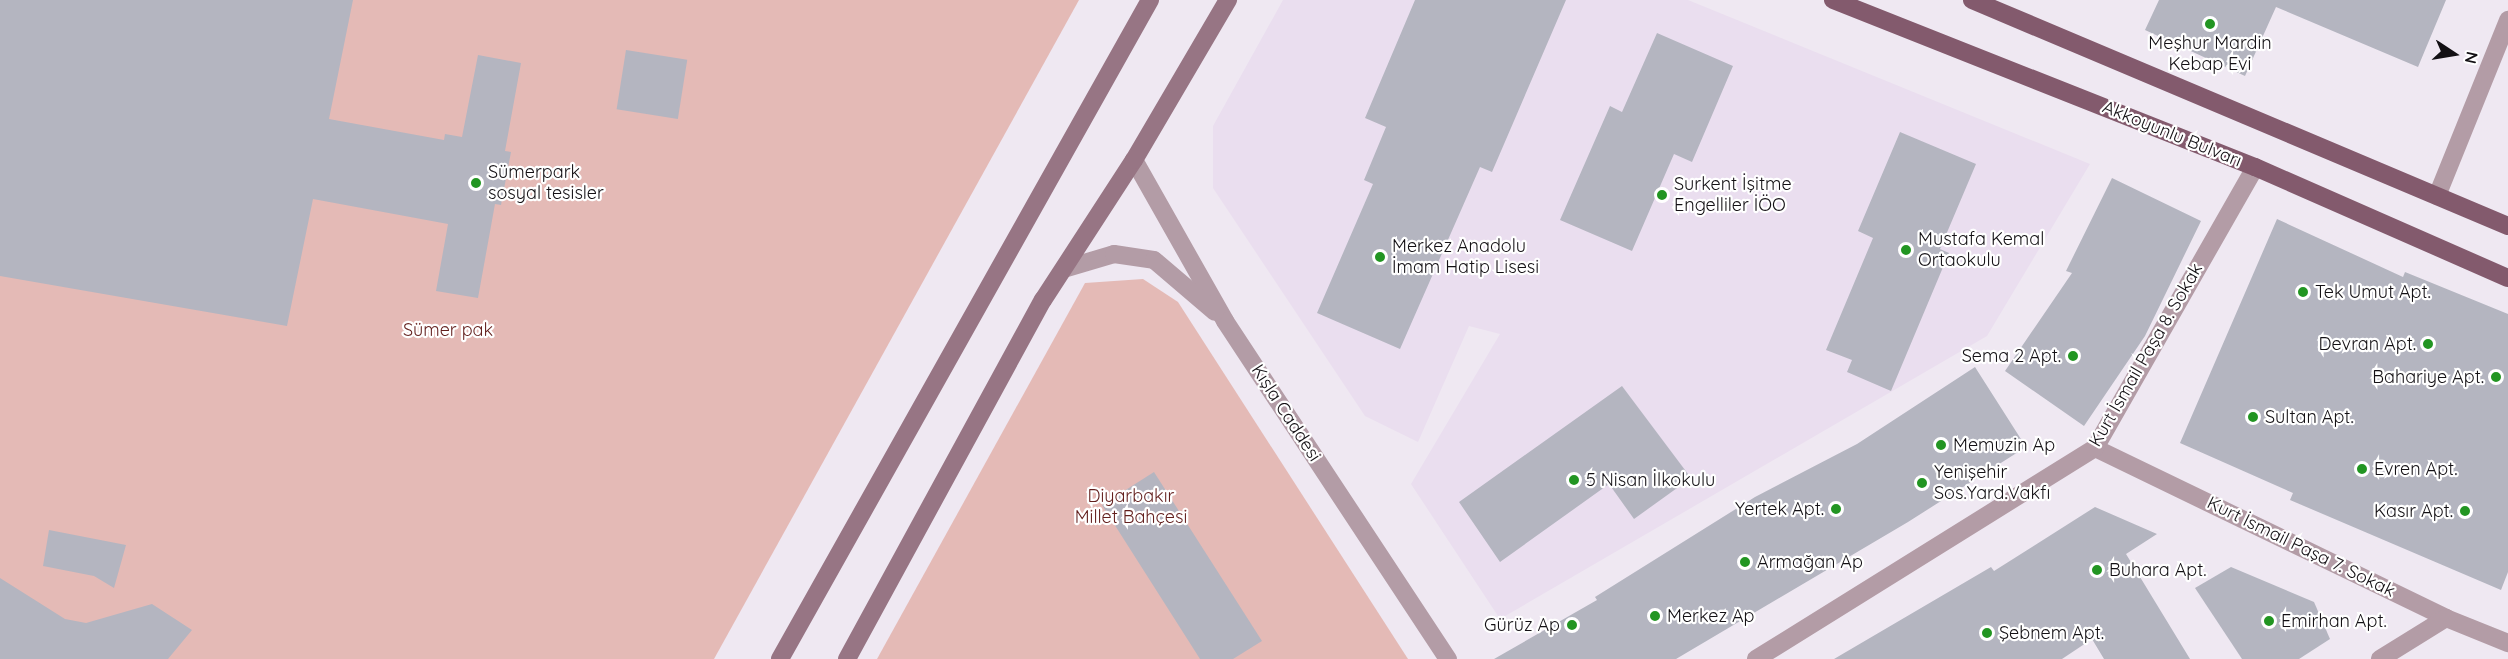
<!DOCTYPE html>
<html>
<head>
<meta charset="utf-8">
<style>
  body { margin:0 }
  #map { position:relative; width:2508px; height:659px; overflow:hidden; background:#efe8f2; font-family:Quicksand,sans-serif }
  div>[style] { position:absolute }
  .built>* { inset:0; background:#eadeef }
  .green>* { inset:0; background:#e4bab6 }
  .building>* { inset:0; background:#b4b5c0; transform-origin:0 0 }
  .minor>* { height:18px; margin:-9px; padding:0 9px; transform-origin:9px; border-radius:9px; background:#b39ca6 }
  .tertiary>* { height:18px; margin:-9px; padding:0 9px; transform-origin:9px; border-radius:9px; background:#b39ca6 }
  .secondary>* { height:18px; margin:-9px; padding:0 9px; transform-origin:9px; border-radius:9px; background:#977584 }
  .primary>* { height:18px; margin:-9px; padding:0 9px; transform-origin:9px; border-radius:9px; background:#835a6d }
  .dots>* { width:16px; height:16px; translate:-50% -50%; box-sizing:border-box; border:3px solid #fff; border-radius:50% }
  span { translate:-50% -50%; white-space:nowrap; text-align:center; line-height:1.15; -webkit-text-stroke:4.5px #fff; paint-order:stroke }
  .poi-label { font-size:18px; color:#131014 }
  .left { translate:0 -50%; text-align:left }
  .right { translate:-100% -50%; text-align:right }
  .street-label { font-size:18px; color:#131014 }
  .park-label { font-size:18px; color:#631f1d }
  .north { position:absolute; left:2424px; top:24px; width:60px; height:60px; -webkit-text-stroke:4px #fff; paint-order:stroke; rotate:102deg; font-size:16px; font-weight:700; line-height:24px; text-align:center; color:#131014 }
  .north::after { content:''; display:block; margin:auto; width:21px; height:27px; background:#131014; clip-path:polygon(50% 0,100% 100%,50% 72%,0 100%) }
</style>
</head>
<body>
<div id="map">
  <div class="built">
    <div style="clip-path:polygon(1283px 0,1688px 0,2090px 164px,1987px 336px,1500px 619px,1411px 484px,1500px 334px,1469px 326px,1418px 442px,1365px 416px,1213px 188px,1213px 126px)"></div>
  </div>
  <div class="green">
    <div style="clip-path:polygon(0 0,1079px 0,714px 659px,0 659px)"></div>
    <div style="clip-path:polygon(1143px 279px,1178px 302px,1408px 659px,877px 659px,1085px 283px)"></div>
  </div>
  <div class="building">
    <div style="clip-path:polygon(0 0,353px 0,329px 119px,444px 140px,445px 134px,462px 137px,478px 55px,521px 63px,505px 151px,511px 152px,501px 205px,495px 204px,478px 298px,436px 291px,448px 224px,313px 199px,287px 326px,0 276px)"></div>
    <div style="clip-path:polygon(1415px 0,1566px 0,1492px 172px,1480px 167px,1400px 349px,1317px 313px,1373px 184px,1364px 180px,1386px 127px,1365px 118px)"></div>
    <div style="clip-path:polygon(2159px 0,2446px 0,2418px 67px,2276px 7px,2245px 76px,2145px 30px)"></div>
    <div style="clip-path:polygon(1657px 33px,1733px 66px,1692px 162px,1674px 154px,1632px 251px,1560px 220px,1610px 106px,1622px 112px)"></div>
    <div style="left:626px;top:50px;width:62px;height:60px;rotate:9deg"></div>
    <div style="clip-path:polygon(1900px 132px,1976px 164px,1940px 249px,1949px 253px,1891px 391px,1847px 372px,1852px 360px,1826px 350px,1873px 238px,1858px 231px)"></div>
    <div style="clip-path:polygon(2112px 178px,2201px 221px,2145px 336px,2084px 426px,2005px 371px,2072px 273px,2066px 271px)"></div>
    <div style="clip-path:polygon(2277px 219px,2403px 277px,2405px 272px,2508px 314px,2508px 572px,2501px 590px,2290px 500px,2293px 493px,2180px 443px)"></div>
    <div style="clip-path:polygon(1975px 367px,2026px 447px,1908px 522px,1676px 659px,1494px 659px,1597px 600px,1595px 597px,1755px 497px,1857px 444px)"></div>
    <div style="clip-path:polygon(1622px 386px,1691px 478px,1634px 519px,1609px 484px,1500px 562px,1459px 502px)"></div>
    <div style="clip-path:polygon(1154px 472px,1262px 641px,1233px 659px,1200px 659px,1102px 505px)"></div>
    <div style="clip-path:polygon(2095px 507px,2157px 534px,2126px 554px,2190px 659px,2104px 659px,2092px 639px,2062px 659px,1834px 659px,1991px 567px,1994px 571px)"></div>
    <div style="clip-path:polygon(49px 530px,126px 545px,114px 588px,94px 576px,43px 566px)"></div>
    <div style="clip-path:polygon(2231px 567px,2314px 602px,2330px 639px,2299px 659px,2242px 659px,2195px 588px)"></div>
    <div style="clip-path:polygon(0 578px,65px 619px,86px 623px,152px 604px,192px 630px,168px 659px,0 659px)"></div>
  </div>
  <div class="minor">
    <div style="left:2437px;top:196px;width:190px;rotate:-68deg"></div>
    <div style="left:2095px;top:448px;width:390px;rotate:25.8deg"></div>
    <div style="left:2446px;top:618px;width:67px;rotate:22deg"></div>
    <div style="left:1756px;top:659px;width:399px;rotate:-31.9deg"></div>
    <div style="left:2095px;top:448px;width:323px;rotate:-60.3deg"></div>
    <div style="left:2380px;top:659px;width:78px;rotate:-31.8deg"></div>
  </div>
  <div class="tertiary">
    <div style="left:1134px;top:160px;width:185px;rotate:60.5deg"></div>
    <div style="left:1225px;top:321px;width:405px;rotate:56.6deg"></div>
    <div style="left:1064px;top:269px;width:52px;rotate:-16.7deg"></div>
    <div style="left:1114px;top:254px;width:40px;rotate:8.5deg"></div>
    <div style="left:1154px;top:260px;width:80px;rotate:40.4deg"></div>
  </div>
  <div class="secondary">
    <div style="left:780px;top:659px;width:756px;rotate:-60.69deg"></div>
    <div style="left:847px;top:659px;width:409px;rotate:-61.4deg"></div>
    <div style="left:1043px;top:300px;width:167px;rotate:-57deg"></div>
    <div style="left:1134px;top:160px;width:186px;rotate:-59.6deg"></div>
  </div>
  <div class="primary">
    <div style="left:1833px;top:0;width:454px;rotate:21.6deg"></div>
    <div style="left:2255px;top:167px;width:276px;rotate:23.7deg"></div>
    <div style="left:1972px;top:0;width:582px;rotate:22.86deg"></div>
  </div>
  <div class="dots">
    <div style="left:2210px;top:24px;background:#229522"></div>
    <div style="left:476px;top:183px;background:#229522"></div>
    <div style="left:1662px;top:195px;background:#229522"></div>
    <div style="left:1906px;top:250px;background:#229522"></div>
    <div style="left:1380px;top:257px;background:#229522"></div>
    <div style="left:2303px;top:292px;background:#229522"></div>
    <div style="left:2428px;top:344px;background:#229522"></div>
    <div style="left:2073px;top:356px;background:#229522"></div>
    <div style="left:2496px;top:377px;background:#229522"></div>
    <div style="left:2253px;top:417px;background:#229522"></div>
    <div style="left:1941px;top:445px;background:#229522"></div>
    <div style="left:2362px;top:469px;background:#229522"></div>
    <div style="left:1574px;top:480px;background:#229522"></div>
    <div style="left:1922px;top:483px;background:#229522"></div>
    <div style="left:1836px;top:509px;background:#229522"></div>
    <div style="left:2465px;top:511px;background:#229522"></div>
    <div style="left:1745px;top:562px;background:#229522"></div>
    <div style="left:2097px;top:570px;background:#229522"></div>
    <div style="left:1655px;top:616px;background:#229522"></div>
    <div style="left:2269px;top:621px;background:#229522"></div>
    <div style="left:1572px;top:625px;background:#229522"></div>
    <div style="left:1987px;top:633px;background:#229522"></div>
  </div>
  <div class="poi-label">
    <span style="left:2210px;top:54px">Meşhur Mardin<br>Kebap Evi</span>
    <span class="left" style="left:488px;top:183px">Sümerpark<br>sosyal tesisler</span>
    <span class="left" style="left:1674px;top:195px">Surkent İşitme<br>Engelliler İÖO</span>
    <span class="left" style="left:1918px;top:250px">Mustafa Kemal<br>Ortaokulu</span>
    <span class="left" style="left:1392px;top:257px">Merkez Anadolu<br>İmam Hatip Lisesi</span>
    <span class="left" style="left:2315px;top:292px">Tek Umut Apt.</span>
    <span class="right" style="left:2416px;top:344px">Devran Apt.</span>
    <span class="right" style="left:2061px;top:356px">Sema 2 Apt.</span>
    <span class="right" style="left:2484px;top:377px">Bahariye Apt.</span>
    <span class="left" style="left:2265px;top:417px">Sultan Apt.</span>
    <span class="left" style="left:1953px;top:445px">Memuzin Ap</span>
    <span class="left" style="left:2374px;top:469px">Evren Apt.</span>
    <span class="left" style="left:1934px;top:483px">Yenişehir<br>Sos.Yard.Vakfı</span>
    <span class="left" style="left:1586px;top:480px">5 Nisan İlkokulu</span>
    <span class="right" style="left:1824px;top:509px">Yertek Apt.</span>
    <span class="right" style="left:2453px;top:511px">Kasır Apt.</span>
    <span class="left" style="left:1757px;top:562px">Armağan Ap</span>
    <span class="left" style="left:2109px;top:570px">Buhara Apt.</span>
    <span class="left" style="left:1667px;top:616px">Merkez Ap</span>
    <span class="left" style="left:2281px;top:621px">Emirhan Apt.</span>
    <span class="right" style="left:1560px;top:625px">Gürüz Ap</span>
    <span class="left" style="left:1999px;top:633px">Şebnem Apt.</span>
  </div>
  <div class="street-label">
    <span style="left:2172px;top:134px;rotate:22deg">Akkoyunlu Bulvarı</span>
    <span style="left:2146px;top:355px;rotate:-60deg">Kurt İsmail Paşa 8. Sokak</span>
    <span style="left:1286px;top:413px;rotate:57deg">Kışla Caddesi</span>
    <span style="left:2301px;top:547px;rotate:26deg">Kurt İsmail Paşa 7. Sokak</span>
  </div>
  <div class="park-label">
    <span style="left:448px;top:330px">Sümer pak</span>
    <span style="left:1131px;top:507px">Diyarbakır<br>Millet Bahçesi</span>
  </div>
  <div class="north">N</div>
</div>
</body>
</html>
